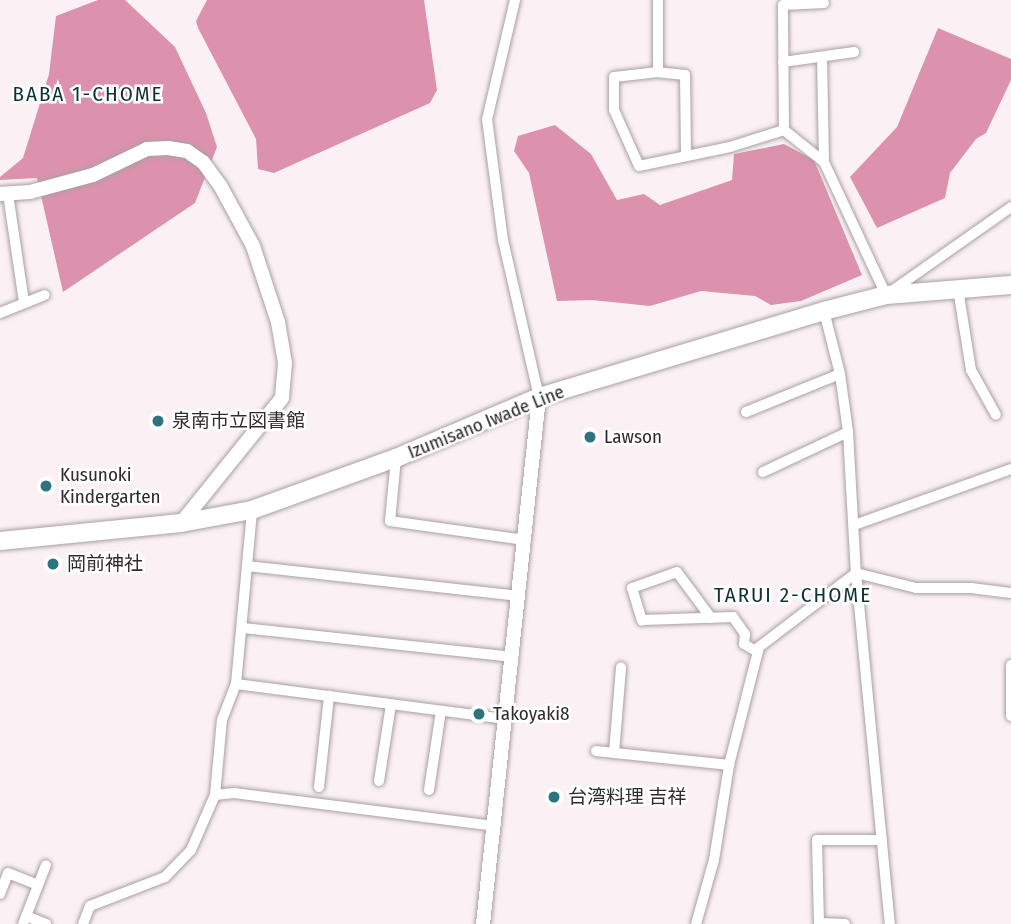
<!DOCTYPE html>
<html>
<head>
<meta charset="utf-8">
<style>
  body { margin:0 }
  #map { position:relative; width:1011px; height:924px; overflow:hidden; background:#fbf1f4; font-family:"Fira Sans Condensed","Noto Sans JP",sans-serif }
  div>[style] { position:absolute }
  .water>* { inset:0; background:#dc92ad }
  .roads { filter:drop-shadow(0 0 2px #a9a0a3) drop-shadow(0 0 2px #a9a0a3) }
  .minor>* { height:10px; margin:-5px; padding:0 5px; transform-origin:5px; border-radius:5px; background:#fff }
  .tertiary>* { height:14px; margin:-7px; padding:0 7px; transform-origin:7px; border-radius:7px; background:#fff }
  .primary>* { height:18px; margin:-9px; padding:0 9px; transform-origin:9px; border-radius:9px; background:#fff }
  .dots>* { width:19px; height:19px; translate:-50% -50%; box-sizing:border-box; border:4px solid #fff; border-radius:50% }
  span { translate:-50% -50%; white-space:nowrap; text-align:center; line-height:1.15; -webkit-text-stroke:5px #fff; paint-order:stroke }
  .poi-label { font-size:19px; color:#302c2d }
  .left { translate:0 -50%; text-align:left }
  .street-label { font-size:19px; color:#302c2d }
  .neighbourhood-label { font-size:21px; color:#0f3236; letter-spacing:2px }
</style>
</head>
<body>
<div id="map">
  <div class="water">
    <div style="clip-path:polygon(98px 0,125px 0,175px 47px,206px 113px,217px 147px,195px 203px,63px 292px,37px 178px,0 180px,0 177px,23px 158px,49px 74px,56px 16px)"></div>
    <div style="clip-path:polygon(207px 0,424px 0,437px 90px,430px 103px,274px 173px,258px 169px,256px 139px,198px 28px,196px 21px)"></div>
    <div style="clip-path:polygon(938px 28px,1011px 59px,1011px 80px,986px 133px,976px 139px,950px 173px,945px 198px,877px 228px,850px 177px,897px 127px)"></div>
    <div style="clip-path:polygon(555px 125px,591px 154px,617px 200px,644px 194px,660px 205px,732px 180px,734px 154px,784px 144px,814px 160px,862px 275px,801px 301px,771px 305px,755px 296px,701px 291px,650px 306px,592px 300px,557px 301px,529px 173px,514px 151px,518px 136px)"></div>
  </div>
  <div class="roads">
    <div class="minor">
      <div style="left:515px;top:0;width:122px;rotate:103.2deg"></div>
      <div style="left:487px;top:119px;width:122px;rotate:82.5deg"></div>
      <div style="left:503px;top:240px;width:161px;rotate:77.1deg"></div>
      <div style="left:822px;top:57px;width:105px;rotate:88.9deg"></div>
      <div style="left:783px;top:62px;width:72px;rotate:-8deg"></div>
      <div style="left:658px;top:72px;width:72px;rotate:-90deg"></div>
      <div style="left:784px;top:130px;width:125px;rotate:-90.5deg"></div>
      <div style="left:783px;top:5px;width:41px;rotate:-2.8deg"></div>
      <div style="left:686px;top:155px;width:80px;rotate:-90.7deg"></div>
      <div style="left:685px;top:75px;width:27px;rotate:-174deg"></div>
      <div style="left:658px;top:72px;width:44px;rotate:173.5deg"></div>
      <div style="left:614px;top:77px;width:33px;rotate:90deg"></div>
      <div style="left:614px;top:110px;width:61px;rotate:65.9deg"></div>
      <div style="left:639px;top:166px;width:93px;rotate:-11.8deg"></div>
      <div style="left:730px;top:147px;width:57px;rotate:-17.5deg"></div>
      <div style="left:784px;top:130px;width:51px;rotate:38.7deg"></div>
      <div style="left:824px;top:162px;width:147px;rotate:65deg"></div>
      <div style="left:886px;top:295px;width:153px;rotate:-35.1deg"></div>
      <div style="left:8px;top:194px;width:110px;rotate:81.6deg"></div>
      <div style="left:958px;top:289px;width:82px;rotate:80.9deg"></div>
      <div style="left:971px;top:370px;width:51px;rotate:60.9deg"></div>
      <div style="left:824px;top:311px;width:65px;rotate:75.7deg"></div>
      <div style="left:840px;top:374px;width:59px;rotate:82.1deg"></div>
      <div style="left:848px;top:432px;width:141px;rotate:86.8deg"></div>
      <div style="left:856px;top:573px;width:353px;rotate:84.5deg"></div>
      <div style="left:0;top:313px;width:48px;rotate:-21.8deg"></div>
      <div style="left:746px;top:412px;width:101px;rotate:-22deg"></div>
      <div style="left:396px;top:458px;width:63px;rotate:95.4deg"></div>
      <div style="left:390px;top:521px;width:136px;rotate:8deg"></div>
      <div style="left:763px;top:472px;width:94px;rotate:-25.2deg"></div>
      <div style="left:854px;top:525px;width:167px;rotate:-19.6deg"></div>
      <div style="left:247px;top:566px;width:274px;rotate:6.3deg"></div>
      <div style="left:711px;top:618px;width:57px;rotate:-126.5deg"></div>
      <div style="left:677px;top:572px;width:48px;rotate:160.4deg"></div>
      <div style="left:632px;top:588px;width:34px;rotate:73deg"></div>
      <div style="left:642px;top:620px;width:91px;rotate:-1.9deg"></div>
      <div style="left:733px;top:617px;width:21px;rotate:55deg"></div>
      <div style="left:745px;top:634px;width:10px;rotate:96deg"></div>
      <div style="left:744px;top:644px;width:16px;rotate:30deg"></div>
      <div style="left:243px;top:628px;width:272px;rotate:6.1deg"></div>
      <div style="left:1011px;top:665px;width:51px;rotate:90deg"></div>
      <div style="left:236px;top:684px;width:273px;rotate:7.4deg"></div>
      <div style="left:596px;top:751px;width:134px;rotate:6deg"></div>
      <div style="left:614px;top:753px;width:86px;rotate:-85.3deg"></div>
      <div style="left:379px;top:781px;width:78px;rotate:-81.1deg"></div>
      <div style="left:319px;top:787px;width:92px;rotate:-83.7deg"></div>
      <div style="left:429px;top:790px;width:80px;rotate:-81.4deg"></div>
      <div style="left:215px;top:795px;width:19px;rotate:-6deg"></div>
      <div style="left:234px;top:793px;width:262px;rotate:7.2deg"></div>
      <div style="left:0;top:894px;width:22px;rotate:-69deg"></div>
      <div style="left:8px;top:873px;width:32px;rotate:22deg"></div>
      <div style="left:26px;top:916px;width:22px;rotate:22deg"></div>
      <div style="left:23px;top:924px;width:63px;rotate:-68.7deg"></div>
      <div style="left:83px;top:924px;width:19px;rotate:-69deg"></div>
      <div style="left:90px;top:906px;width:80px;rotate:-21.1deg"></div>
      <div style="left:165px;top:877px;width:37px;rotate:-46deg"></div>
      <div style="left:191px;top:850px;width:60px;rotate:-66.4deg"></div>
      <div style="left:215px;top:795px;width:75px;rotate:-84.7deg"></div>
      <div style="left:222px;top:720px;width:39px;rotate:-69deg"></div>
      <div style="left:236px;top:684px;width:175px;rotate:-84.7deg"></div>
      <div style="left:696px;top:924px;width:66px;rotate:-74.3deg"></div>
      <div style="left:714px;top:860px;width:96px;rotate:-81deg"></div>
      <div style="left:729px;top:765px;width:122px;rotate:-75.7deg"></div>
      <div style="left:759px;top:647px;width:122px;rotate:-37.3deg"></div>
      <div style="left:856px;top:573px;width:62px;rotate:14deg"></div>
      <div style="left:916px;top:588px;width:55px"></div>
      <div style="left:971px;top:588px;width:40px;rotate:7.1deg"></div>
      <div style="left:845px;top:924px;width:26px;rotate:-178deg"></div>
      <div style="left:819px;top:923px;width:83px;rotate:-91.4deg"></div>
      <div style="left:817px;top:840px;width:65px"></div>
    </div>
    <div class="tertiary">
      <div style="left:0;top:194px;width:30px;rotate:-4deg"></div>
      <div style="left:30px;top:192px;width:65px;rotate:-15.1deg"></div>
      <div style="left:93px;top:175px;width:60px;rotate:-25.7deg"></div>
      <div style="left:147px;top:149px;width:21px;rotate:-3deg"></div>
      <div style="left:168px;top:148px;width:19px;rotate:9deg"></div>
      <div style="left:187px;top:151px;width:19px;rotate:35deg"></div>
      <div style="left:203px;top:162px;width:31px;rotate:54deg"></div>
      <div style="left:221px;top:187px;width:67px;rotate:61.5deg"></div>
      <div style="left:253px;top:246px;width:80px;rotate:71.8deg"></div>
      <div style="left:278px;top:322px;width:42px;rotate:80.3deg"></div>
      <div style="left:285px;top:363px;width:35px;rotate:95deg"></div>
      <div style="left:282px;top:398px;width:161px;rotate:128.9deg"></div>
      <div style="left:483px;top:924px;width:530px;rotate:-83.93deg"></div>
    </div>
    <div class="primary">
      <div style="left:0;top:541px;width:182px;rotate:-5.7deg"></div>
      <div style="left:181px;top:523px;width:72px;rotate:-10.4deg"></div>
      <div style="left:252px;top:510px;width:153px;rotate:-19.9deg"></div>
      <div style="left:396px;top:458px;width:155px;rotate:-23.1deg"></div>
      <div style="left:539px;top:397px;width:298px;rotate:-16.8deg"></div>
      <div style="left:824px;top:311px;width:64px;rotate:-14.5deg"></div>
      <div style="left:886px;top:295px;width:125px;rotate:-4.6deg"></div>
    </div>
  </div>
  <div class="dots">
    <div style="left:158px;top:421px;background:#2d757e"></div>
    <div style="left:590px;top:437px;background:#2d757e"></div>
    <div style="left:46px;top:486px;background:#2d757e"></div>
    <div style="left:53px;top:564px;background:#2d757e"></div>
    <div style="left:479px;top:714px;background:#2d757e"></div>
    <div style="left:554px;top:797px;background:#2d757e"></div>
  </div>
  <div class="poi-label">
    <span class="left" style="left:172px;top:421px">泉南市立図書館</span>
    <span class="left" style="left:604px;top:437px">Lawson</span>
    <span class="left" style="left:60px;top:486px">Kusunoki<br>Kindergarten</span>
    <span class="left" style="left:67px;top:564px">岡前神社</span>
    <span class="left" style="left:493px;top:714px">Takoyaki8</span>
    <span class="left" style="left:568px;top:797px">台湾料理 吉祥</span>
  </div>
  <div class="street-label">
    <span style="left:486px;top:422px;rotate:-22deg">Izumisano Iwade Line</span>
  </div>
  <div class="neighbourhood-label">
    <span style="left:88px;top:94px">BABA 1-CHOME</span>
    <span style="left:793px;top:595px">TARUI 2-CHOME</span>
  </div>
</div>
</body>
</html>
